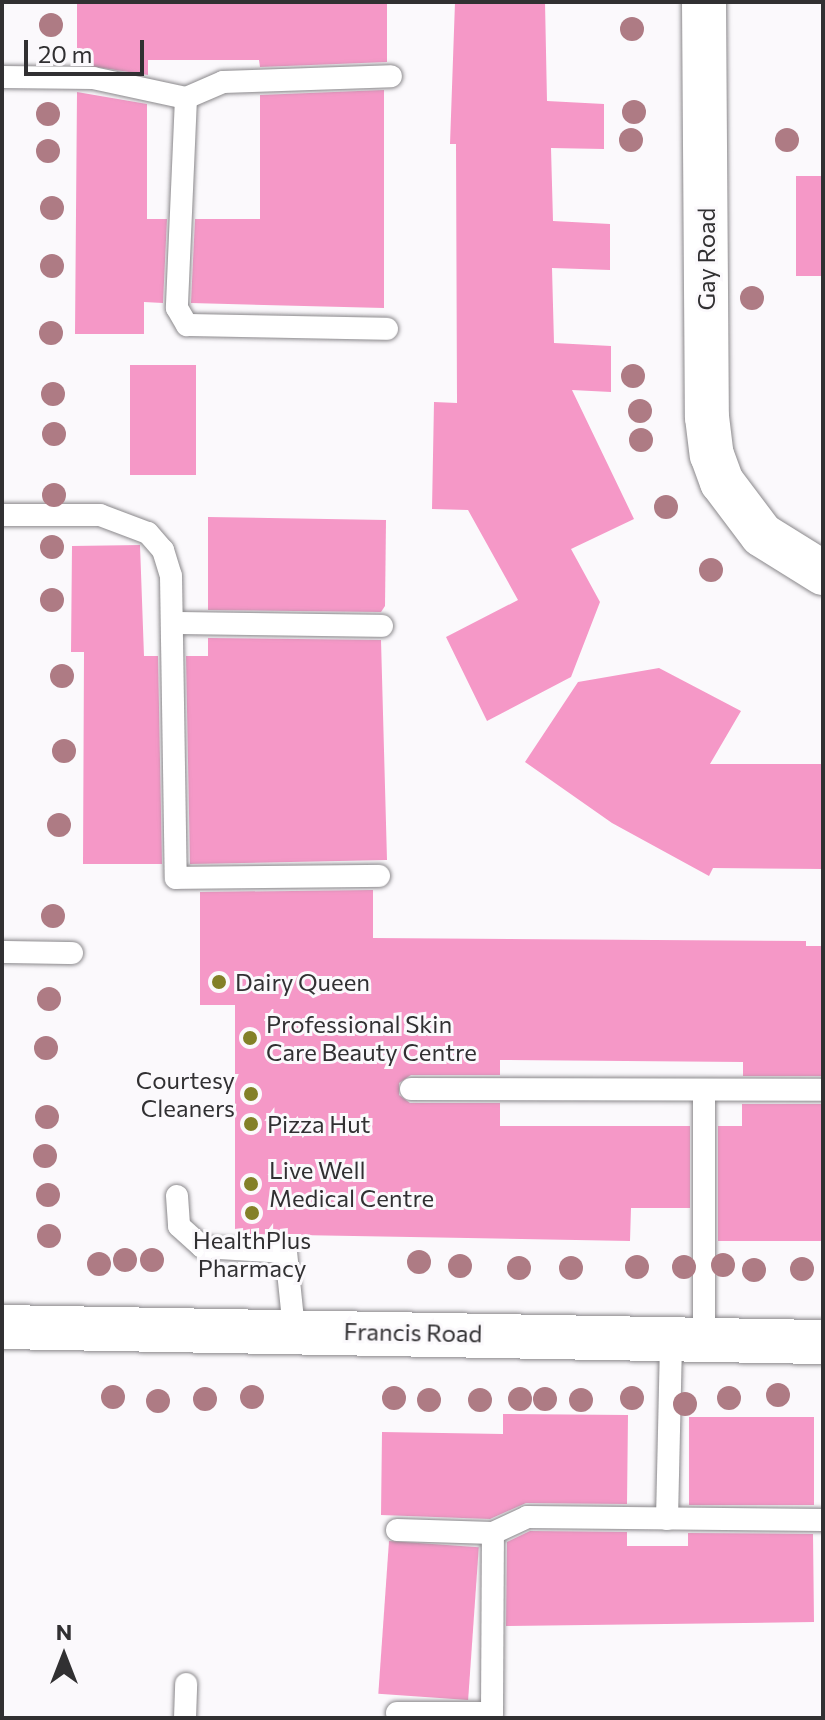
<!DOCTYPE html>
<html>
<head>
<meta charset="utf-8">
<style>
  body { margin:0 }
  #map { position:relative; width:825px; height:1720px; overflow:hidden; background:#fbf9fc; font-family:Commissioner,sans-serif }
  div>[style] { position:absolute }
  .building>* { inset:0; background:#f598c7; transform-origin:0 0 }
  .roads { filter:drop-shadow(0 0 2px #8a888b) drop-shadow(0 0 2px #8a888b) }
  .lane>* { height:22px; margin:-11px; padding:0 11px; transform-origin:11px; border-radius:11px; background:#fff }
  .street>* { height:44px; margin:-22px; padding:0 22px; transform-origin:22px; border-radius:22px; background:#fff }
  .secondary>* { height:44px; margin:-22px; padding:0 22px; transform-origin:22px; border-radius:22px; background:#fff }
  .trees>* { width:24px; height:24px; margin:-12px; border-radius:50%; background:#ae7b84 }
  .dots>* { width:22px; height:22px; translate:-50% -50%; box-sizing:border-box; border:4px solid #fbf9fc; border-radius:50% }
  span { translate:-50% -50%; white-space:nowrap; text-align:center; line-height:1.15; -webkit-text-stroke:6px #fbf9fc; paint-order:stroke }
  .street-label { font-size:24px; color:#313032 }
  .poi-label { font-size:24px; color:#313032 }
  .left { translate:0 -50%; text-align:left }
  .right { translate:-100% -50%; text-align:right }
  .frame { position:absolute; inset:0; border:4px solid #313032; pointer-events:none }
  .north { position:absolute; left:24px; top:1616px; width:80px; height:80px; -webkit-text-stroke:6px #fbf9fc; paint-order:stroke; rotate:0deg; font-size:22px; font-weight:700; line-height:32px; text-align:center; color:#313032 }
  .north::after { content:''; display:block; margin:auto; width:28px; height:36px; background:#313032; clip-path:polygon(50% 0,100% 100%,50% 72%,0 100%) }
  .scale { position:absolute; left:24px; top:40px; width:120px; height:36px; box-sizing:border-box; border:4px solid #313032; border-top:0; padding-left:10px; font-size:24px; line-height:28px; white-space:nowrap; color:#313032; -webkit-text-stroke:6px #fbf9fc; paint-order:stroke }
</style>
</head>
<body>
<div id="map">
  <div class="building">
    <div style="clip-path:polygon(77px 2px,387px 2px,387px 62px,260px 67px,259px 60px,148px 60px,148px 75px,77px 64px)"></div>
    <div style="clip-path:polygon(455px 2px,545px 2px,547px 101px,604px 104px,604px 149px,551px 148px,553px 221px,610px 224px,610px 270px,552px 268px,554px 343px,611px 346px,611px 392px,572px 390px,634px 519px,571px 549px,600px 602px,571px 677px,487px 721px,446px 637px,518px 600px,468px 510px,432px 509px,434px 402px,457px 403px,456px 144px,450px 144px)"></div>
    <div style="clip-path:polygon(384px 90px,384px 308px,191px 303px,195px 219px,260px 219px,260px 95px)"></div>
    <div style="clip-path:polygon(77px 92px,147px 104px,147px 219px,167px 219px,163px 303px,144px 302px,144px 334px,75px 334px)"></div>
    <div style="left:796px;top:176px;width:27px;height:100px"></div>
    <div style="left:130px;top:365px;width:66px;height:110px"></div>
    <div style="clip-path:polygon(208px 517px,386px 520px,385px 606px,381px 612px,208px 610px)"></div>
    <div style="clip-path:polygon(140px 545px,144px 656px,158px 656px,162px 864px,83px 864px,84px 652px,71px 652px,72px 546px)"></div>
    <div style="clip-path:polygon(208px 638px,381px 640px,387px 860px,190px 864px,186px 656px,208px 656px)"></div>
    <div style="clip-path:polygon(659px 668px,741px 711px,710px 764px,823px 764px,823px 869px,713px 868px,709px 876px,612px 823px,525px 762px,578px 682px)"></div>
    <div style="clip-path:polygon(373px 890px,373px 938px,806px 941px,806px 946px,823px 946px,823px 1076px,743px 1076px,743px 1062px,500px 1060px,500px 1075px,411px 1075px,399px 1083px,399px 1095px,410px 1103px,500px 1103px,500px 1126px,690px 1126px,690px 1241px,690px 1208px,631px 1208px,630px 1241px,235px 1234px,235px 1005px,200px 1005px,200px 892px)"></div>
    <div style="clip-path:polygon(742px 1104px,823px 1104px,823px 1241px,718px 1241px,718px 1126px,742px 1126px)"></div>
    <div style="clip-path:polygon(503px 1414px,628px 1415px,627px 1504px,526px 1503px,490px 1519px,381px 1515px,382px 1432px,503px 1434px)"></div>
    <div style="left:689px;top:1417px;width:125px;height:88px"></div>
    <div style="clip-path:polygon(530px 1531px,627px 1532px,627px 1546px,688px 1546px,688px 1533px,813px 1534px,814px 1622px,506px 1626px,507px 1542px)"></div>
    <div style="left:389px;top:1541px;width:90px;height:153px;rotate:4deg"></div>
  </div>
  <div class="roads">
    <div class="lane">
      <div style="left:2px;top:77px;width:91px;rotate:0.6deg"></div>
      <div style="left:93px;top:78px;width:95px;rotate:12.1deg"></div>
      <div style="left:186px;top:98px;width:40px;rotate:-23.4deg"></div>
      <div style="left:223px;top:82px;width:168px;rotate:-2deg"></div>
      <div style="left:186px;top:98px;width:210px;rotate:92.5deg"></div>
      <div style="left:177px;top:308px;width:20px;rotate:60deg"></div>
      <div style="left:187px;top:325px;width:200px;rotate:1.1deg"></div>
      <div style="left:2px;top:515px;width:98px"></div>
      <div style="left:100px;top:515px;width:51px;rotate:20.6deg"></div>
      <div style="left:148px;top:533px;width:23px;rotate:49deg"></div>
      <div style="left:163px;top:550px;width:27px;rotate:73deg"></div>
      <div style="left:171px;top:576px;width:302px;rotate:89.1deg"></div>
      <div style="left:176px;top:878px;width:203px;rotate:-0.6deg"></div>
      <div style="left:172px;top:623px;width:210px;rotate:0.8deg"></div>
      <div style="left:2px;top:952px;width:70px;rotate:0.8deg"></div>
      <div style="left:411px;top:1089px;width:412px;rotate:0.1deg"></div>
      <div style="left:177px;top:1196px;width:30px;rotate:86deg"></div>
      <div style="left:179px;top:1226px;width:31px;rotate:42deg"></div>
      <div style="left:202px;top:1247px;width:84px;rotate:3.4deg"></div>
      <div style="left:286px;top:1252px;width:77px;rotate:84.1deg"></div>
      <div style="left:704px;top:1340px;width:250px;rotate:-90deg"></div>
      <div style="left:667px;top:1519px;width:181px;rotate:-88.7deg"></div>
      <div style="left:397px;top:1530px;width:96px;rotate:1.8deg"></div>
      <div style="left:493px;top:1533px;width:38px;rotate:-25deg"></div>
      <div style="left:527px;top:1517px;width:296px;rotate:0.6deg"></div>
      <div style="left:397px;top:1713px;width:95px"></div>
      <div style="left:492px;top:1713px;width:180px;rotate:-89.7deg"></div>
      <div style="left:185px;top:1718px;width:34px;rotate:-88deg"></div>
    </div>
    <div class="street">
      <div style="left:704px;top:2px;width:415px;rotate:89.6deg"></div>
      <div style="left:707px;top:417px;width:38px;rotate:83deg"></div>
      <div style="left:712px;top:455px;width:29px;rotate:70deg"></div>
      <div style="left:722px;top:482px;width:66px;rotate:53deg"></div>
      <div style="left:762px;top:535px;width:72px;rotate:31.9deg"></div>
    </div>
    <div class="secondary">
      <div style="left:2px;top:1327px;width:821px;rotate:1.05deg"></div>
    </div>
  </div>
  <div class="trees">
    <div style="left:51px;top:25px"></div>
    <div style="left:632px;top:29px"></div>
    <div style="left:634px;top:112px"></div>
    <div style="left:48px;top:114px"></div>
    <div style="left:631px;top:140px"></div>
    <div style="left:787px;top:140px"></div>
    <div style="left:48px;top:151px"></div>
    <div style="left:52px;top:208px"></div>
    <div style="left:52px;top:266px"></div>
    <div style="left:752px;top:298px"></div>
    <div style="left:51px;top:333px"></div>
    <div style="left:633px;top:376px"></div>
    <div style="left:53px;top:394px"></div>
    <div style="left:640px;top:411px"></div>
    <div style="left:54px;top:434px"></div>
    <div style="left:641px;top:440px"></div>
    <div style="left:54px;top:495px"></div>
    <div style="left:666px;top:507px"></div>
    <div style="left:52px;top:547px"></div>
    <div style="left:711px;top:570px"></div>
    <div style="left:52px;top:600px"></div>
    <div style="left:62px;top:676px"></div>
    <div style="left:64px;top:751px"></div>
    <div style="left:59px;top:825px"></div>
    <div style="left:53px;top:916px"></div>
    <div style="left:49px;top:999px"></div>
    <div style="left:46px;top:1048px"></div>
    <div style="left:47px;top:1117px"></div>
    <div style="left:45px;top:1156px"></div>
    <div style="left:48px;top:1195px"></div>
    <div style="left:49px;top:1236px"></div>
    <div style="left:125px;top:1260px"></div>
    <div style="left:152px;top:1260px"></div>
    <div style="left:419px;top:1262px"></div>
    <div style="left:99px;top:1264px"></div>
    <div style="left:723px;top:1265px"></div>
    <div style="left:460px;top:1266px"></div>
    <div style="left:637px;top:1267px"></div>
    <div style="left:684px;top:1267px"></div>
    <div style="left:519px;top:1268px"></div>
    <div style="left:571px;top:1268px"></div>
    <div style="left:802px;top:1269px"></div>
    <div style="left:754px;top:1270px"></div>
    <div style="left:778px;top:1395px"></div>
    <div style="left:113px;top:1397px"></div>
    <div style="left:252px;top:1397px"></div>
    <div style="left:394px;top:1398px"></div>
    <div style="left:632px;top:1398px"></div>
    <div style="left:729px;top:1398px"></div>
    <div style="left:205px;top:1399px"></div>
    <div style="left:520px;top:1399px"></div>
    <div style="left:545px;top:1399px"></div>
    <div style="left:429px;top:1400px"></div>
    <div style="left:480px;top:1400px"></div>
    <div style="left:581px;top:1400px"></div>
    <div style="left:158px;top:1401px"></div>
    <div style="left:685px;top:1404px"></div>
  </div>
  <div class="dots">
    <div style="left:219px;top:982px;background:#838028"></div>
    <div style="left:250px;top:1038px;background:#838028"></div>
    <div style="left:251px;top:1094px;background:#838028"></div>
    <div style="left:251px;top:1124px;background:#838028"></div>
    <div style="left:251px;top:1184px;background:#838028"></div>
    <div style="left:252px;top:1213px;background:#838028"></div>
  </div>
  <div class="street-label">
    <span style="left:706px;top:259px;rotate:-90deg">Gay Road</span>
    <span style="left:413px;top:1332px;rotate:1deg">Francis Road</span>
  </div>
  <div class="poi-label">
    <span class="left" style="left:235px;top:982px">Dairy Queen</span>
    <span class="left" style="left:266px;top:1038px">Professional Skin<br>Care Beauty Centre</span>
    <span class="right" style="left:235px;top:1094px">Courtesy<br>Cleaners</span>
    <span class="left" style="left:267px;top:1124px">Pizza Hut</span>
    <span class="left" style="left:269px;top:1184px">Live Well<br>Medical Centre</span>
    <span style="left:252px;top:1254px">HealthPlus<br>Pharmacy</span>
  </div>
  <div class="frame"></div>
  <div class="north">N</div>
  <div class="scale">20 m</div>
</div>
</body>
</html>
